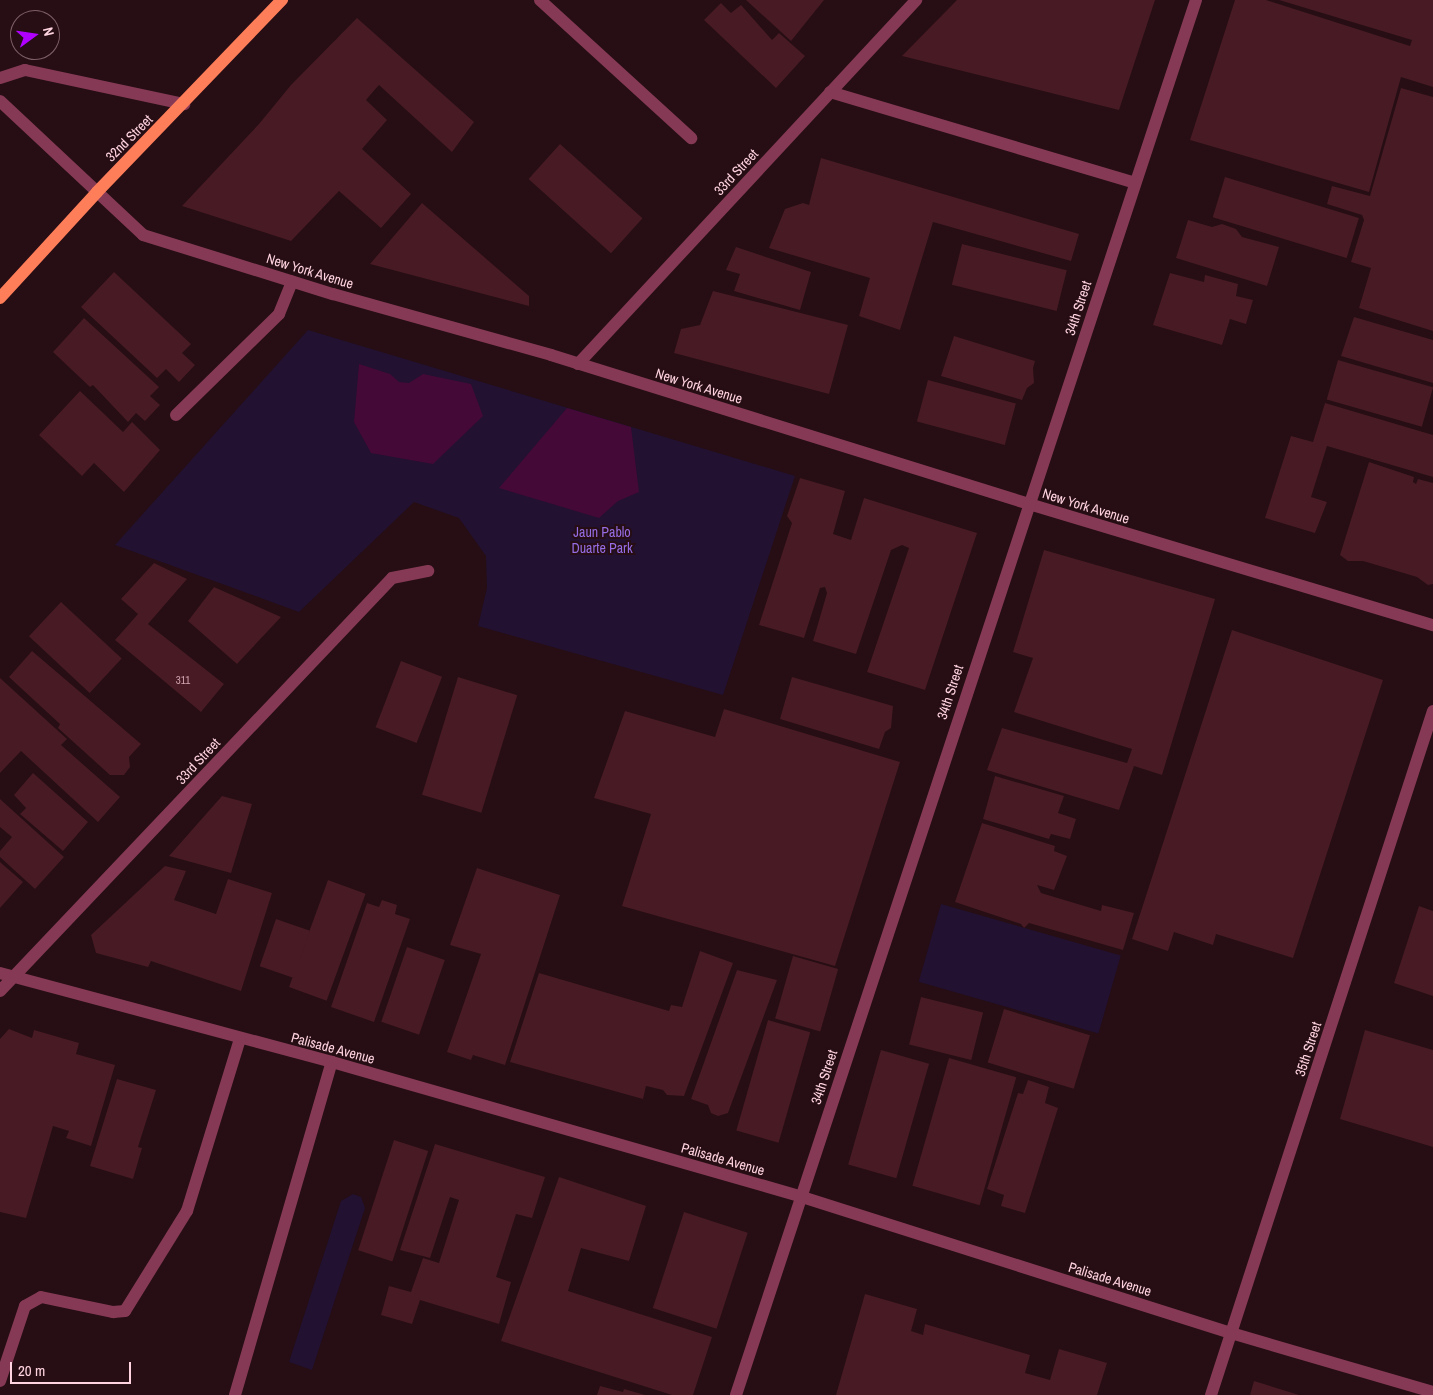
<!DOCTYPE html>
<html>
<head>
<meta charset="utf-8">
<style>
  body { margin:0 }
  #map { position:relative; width:1433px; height:1395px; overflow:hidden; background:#260e14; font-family:"Archivo Narrow",sans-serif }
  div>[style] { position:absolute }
  .green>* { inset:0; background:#221130; transform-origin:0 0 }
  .water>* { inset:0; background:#440937 }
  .building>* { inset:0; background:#471a24; transform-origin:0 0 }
  .minor>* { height:12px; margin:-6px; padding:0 6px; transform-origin:6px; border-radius:6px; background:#863955 }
  .major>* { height:12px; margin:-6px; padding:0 6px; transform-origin:6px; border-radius:6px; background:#ff7e5a }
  span { translate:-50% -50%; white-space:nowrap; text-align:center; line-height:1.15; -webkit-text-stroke:4px #260e14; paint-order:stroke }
  .number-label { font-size:11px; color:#d1a5b1 }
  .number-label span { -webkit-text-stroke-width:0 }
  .street-label { font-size:14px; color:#ffd3e0 }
  .park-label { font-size:14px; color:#966de5 }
  .north { position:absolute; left:10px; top:10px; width:50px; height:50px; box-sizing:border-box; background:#260e14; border:1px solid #7d5d66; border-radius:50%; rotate:76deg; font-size:14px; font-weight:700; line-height:20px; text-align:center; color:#ffd3e0 }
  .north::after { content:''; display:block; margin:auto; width:18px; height:22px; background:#b000fe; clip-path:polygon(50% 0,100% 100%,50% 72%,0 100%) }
  .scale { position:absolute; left:10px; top:1362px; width:121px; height:22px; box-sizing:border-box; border:2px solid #ffd3e0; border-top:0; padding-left:6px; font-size:15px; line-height:18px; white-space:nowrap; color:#ffd3e0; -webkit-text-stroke:4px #260e14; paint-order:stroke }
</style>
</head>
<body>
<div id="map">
  <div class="green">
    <div style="clip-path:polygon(308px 330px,795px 476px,723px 695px,478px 626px,487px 588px,486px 556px,459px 518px,414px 502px,299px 612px,115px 545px)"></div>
    <div style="left:941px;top:904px;width:187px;height:81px;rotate:16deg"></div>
    <div style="clip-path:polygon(353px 1194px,361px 1197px,365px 1208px,312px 1370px,289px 1362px,341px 1201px)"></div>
  </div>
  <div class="water">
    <div style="clip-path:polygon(359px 364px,390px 374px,399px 382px,409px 383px,423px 374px,471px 384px,483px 416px,433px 464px,371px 453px,354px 422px)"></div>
    <div style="clip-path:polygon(567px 408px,631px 427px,639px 492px,618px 501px,599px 518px,499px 488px)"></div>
  </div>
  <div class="building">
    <div style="clip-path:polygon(746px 0,824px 0,791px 41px)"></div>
    <div style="clip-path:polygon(957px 0,1155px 0,1119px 110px,902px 56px)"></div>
    <div style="clip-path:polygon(1235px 0,1266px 0,1410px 46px,1412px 40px,1279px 0,1433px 0,1433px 87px,1401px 77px,1369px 192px,1190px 140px)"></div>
    <div style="clip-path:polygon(721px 3px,731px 13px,741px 5px,772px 40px,779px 33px,805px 56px,776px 88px,704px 20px)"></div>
    <div style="clip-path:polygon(357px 18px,474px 122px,452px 152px,379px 85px,371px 94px,366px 100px,387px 120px,362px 149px,411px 194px,381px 228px,339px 191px,291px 241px,182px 206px,259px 124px,291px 85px)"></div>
    <div style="clip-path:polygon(1401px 88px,1433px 97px,1433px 331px,1359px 308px,1371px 268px,1351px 262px,1364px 220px,1362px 215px,1327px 204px,1332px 186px,1370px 196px)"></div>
    <div style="left:560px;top:144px;width:111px;height:47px;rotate:42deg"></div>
    <div style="clip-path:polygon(821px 158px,1079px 234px,1071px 261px,933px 222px,900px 330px,859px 316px,870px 278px,769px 248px,785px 209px,803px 203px,809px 205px)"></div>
    <div style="left:1225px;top:177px;width:140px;height:42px;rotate:17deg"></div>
    <div style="clip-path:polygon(422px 203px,529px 296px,529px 306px,370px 264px)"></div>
    <div style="clip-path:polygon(1188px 220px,1212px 227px,1222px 224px,1236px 229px,1242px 237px,1279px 247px,1267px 286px,1176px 258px)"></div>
    <div style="left:962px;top:244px;width:108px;height:42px;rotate:14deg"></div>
    <div style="clip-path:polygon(736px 247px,811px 272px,800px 310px,734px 291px,740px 274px,726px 270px)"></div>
    <div style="clip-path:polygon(114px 272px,191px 344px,182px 353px,195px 365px,179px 382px,166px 369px,157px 378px,81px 307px)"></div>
    <div style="clip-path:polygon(1170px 273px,1204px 282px,1205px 275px,1238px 284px,1236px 296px,1253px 300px,1246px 324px,1230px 319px,1222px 345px,1153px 325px)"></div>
    <div style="clip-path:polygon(713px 291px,848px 325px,829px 394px,674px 353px,681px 329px,700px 325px)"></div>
    <div style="clip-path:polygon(1354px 317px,1433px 340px,1433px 383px,1341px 356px)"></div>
    <div style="clip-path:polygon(84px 318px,159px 387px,150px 396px,160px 405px,145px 421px,136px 413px,128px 422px,93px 385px,90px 387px,53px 352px)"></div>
    <div style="clip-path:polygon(954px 336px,1035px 361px,1033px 368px,1034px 383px,1027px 388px,1022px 400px,941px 376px)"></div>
    <div style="left:1338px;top:360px;width:99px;height:41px;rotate:16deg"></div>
    <div style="left:928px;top:380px;width:91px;height:43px;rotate:15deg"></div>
    <div style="clip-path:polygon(80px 391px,123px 432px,132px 422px,160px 450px,124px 492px,94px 463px,82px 476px,39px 435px)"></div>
    <div style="clip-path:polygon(1325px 403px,1433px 435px,1433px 477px,1327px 446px,1311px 497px,1327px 502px,1315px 533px,1265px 518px,1291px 436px,1313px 442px)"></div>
    <div style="clip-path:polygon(1369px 462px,1414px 477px,1413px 482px,1416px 484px,1418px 479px,1433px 483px,1433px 584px,1428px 585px,1417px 577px,1363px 561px,1348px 561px,1340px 555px)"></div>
    <div style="clip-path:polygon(800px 478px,845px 491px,833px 534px,851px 540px,864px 498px,977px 533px,925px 690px,867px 672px,909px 548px,902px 545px,891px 550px,856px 654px,813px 641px,827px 593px,825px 587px,820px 588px,804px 638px,759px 625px,792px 523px,787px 516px)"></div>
    <div style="clip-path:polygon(1044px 550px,1215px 599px,1162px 775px,1134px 766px,1119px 810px,987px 770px,1002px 728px,1127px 763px,1132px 749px,1014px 712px,1033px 658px,1013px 652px)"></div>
    <div style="clip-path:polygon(154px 563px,187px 579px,148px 624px,224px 684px,201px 712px,115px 640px,138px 614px,121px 599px)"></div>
    <div style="clip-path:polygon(214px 587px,281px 617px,237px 664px,188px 621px)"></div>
    <div style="left:61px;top:602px;width:83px;height:47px;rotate:43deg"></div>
    <div style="clip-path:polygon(1232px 630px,1383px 680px,1293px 958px,1216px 934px,1213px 945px,1174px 932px,1168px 951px,1132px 939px)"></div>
    <div style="clip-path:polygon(32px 651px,141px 744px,129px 757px,130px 767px,124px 775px,110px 775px,58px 728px,60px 724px,9px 677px)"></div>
    <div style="left:401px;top:661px;width:44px;height:71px;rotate:21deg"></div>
    <div style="left:458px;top:677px;width:62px;height:123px;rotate:17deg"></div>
    <div style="clip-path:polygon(792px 677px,893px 706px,891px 728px,885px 732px,879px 749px,780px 719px)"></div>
    <div style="clip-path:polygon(0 678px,67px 739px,61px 745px,120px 797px,98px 822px,21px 751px,0 773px)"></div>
    <div style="clip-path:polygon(724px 709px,900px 762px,835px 966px,622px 906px,651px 814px,594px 798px,625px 711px,715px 737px)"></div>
    <div style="clip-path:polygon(33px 773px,88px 822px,63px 851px,20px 814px,26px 808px,14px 795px)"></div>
    <div style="clip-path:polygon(995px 776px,1064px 796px,1058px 813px,1076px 819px,1070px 839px,1051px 834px,1049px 839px,983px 819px)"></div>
    <div style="clip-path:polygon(222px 796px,252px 804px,231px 873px,169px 856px)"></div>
    <div style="clip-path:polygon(0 799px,64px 857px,35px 889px,0 857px,0 851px,12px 837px,0 827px)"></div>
    <div style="clip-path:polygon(982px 823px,1055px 846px,1054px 851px,1067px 856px,1054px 890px,1037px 885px,1041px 893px,1101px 911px,1102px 905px,1134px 913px,1123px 950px,1029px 923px,1024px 928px,1021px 924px,955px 902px)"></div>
    <div style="clip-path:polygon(0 862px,23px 882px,0 908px)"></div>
    <div style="clip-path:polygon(165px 866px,186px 871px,174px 900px,216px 914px,228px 879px,272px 893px,241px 991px,151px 961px,148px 967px,96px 953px,91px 935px)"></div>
    <div style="clip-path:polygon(477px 868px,560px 895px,505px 1065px,473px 1055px,471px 1060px,447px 1052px,481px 954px,450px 945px)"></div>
    <div style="left:328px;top:880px;width:40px;height:114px;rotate:20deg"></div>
    <div style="clip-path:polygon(382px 900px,397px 905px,395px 914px,410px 919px,374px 1022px,331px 1007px,367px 903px,379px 907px)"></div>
    <div style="clip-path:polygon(1419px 906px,1433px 911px,1433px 996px,1394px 983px)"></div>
    <div style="left:276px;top:919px;width:36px;height:50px;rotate:19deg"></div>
    <div style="left:407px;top:947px;width:40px;height:79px;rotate:19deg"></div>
    <div style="clip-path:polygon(700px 951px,733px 963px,684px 1096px,667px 1095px,663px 1090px,646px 1086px,643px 1099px,510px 1062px,539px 973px,669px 1011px,671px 1005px,682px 1007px)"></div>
    <div style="left:793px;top:956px;width:47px;height:65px;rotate:16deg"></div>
    <div style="clip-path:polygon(737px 970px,777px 980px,728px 1113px,718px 1116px,711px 1113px,708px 1105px,691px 1099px)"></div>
    <div style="left:921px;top:997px;width:64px;height:49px;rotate:14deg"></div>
    <div style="left:1004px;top:1009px;width:90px;height:56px;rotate:17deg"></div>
    <div style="left:768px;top:1020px;width:44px;height:115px;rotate:16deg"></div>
    <div style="clip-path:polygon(9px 1029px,32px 1038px,34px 1030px,79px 1043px,76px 1054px,115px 1065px,91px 1146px,66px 1138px,69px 1131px,53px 1126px,26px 1218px,0 1212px,0 1039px)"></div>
    <div style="clip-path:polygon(1365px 1030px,1433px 1050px,1433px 1147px,1340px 1119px)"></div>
    <div style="left:881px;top:1050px;width:50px;height:119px;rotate:16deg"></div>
    <div style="left:949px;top:1058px;width:70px;height:133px;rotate:16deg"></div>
    <div style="clip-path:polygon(117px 1079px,156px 1090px,138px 1147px,142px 1148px,133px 1179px,90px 1166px)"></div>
    <div style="clip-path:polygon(1028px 1080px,1049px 1087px,1045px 1103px,1058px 1108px,1025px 1213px,1001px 1206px,1004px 1195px,987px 1189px,1018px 1093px,1023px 1094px)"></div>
    <div style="left:394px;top:1140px;width:36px;height:116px;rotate:18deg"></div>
    <div style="clip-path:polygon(435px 1144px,545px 1177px,532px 1218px,516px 1214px,496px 1277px,511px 1282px,499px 1324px,420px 1300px,412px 1324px,381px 1315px,389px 1286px,411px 1292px,423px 1258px,439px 1263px,459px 1200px,450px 1197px,430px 1258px,400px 1250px)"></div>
    <div style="clip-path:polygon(559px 1177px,646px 1206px,629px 1261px,581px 1248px,568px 1291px,712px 1337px,693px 1395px,672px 1395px,501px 1341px)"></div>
    <div style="left:684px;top:1212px;width:67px;height:101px;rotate:18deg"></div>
    <div style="clip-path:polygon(865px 1294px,917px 1309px,911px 1331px,923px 1335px,925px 1324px,1030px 1355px,1025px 1373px,1050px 1380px,1059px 1349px,1107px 1363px,1097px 1395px,836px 1395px)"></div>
    <div style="clip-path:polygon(1254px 1381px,1299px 1395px,1250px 1395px)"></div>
    <div style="clip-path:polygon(600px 1386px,623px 1392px,624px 1389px,645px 1395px,597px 1395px)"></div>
  </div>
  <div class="minor">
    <div style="left:540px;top:0;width:205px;rotate:42.4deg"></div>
    <div style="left:0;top:78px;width:26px;rotate:-18deg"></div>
    <div style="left:25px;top:70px;width:163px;rotate:12.1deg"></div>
    <div style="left:830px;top:92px;width:318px;rotate:16.6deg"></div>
    <div style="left:0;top:101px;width:196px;rotate:43.1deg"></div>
    <div style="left:143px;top:235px;width:199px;rotate:17.3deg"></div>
    <div style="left:333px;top:294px;width:226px;rotate:15.6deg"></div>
    <div style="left:551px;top:355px;width:501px;rotate:17.31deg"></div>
    <div style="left:1029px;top:504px;width:422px;rotate:16.7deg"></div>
    <div style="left:578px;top:364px;width:497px;rotate:-47.1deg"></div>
    <div style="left:176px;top:415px;width:144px;rotate:-44.4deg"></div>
    <div style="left:279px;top:314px;width:35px;rotate:-68deg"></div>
    <div style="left:0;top:973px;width:344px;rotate:15deg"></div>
    <div style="left:332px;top:1062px;width:486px;rotate:16deg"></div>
    <div style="left:799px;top:1196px;width:453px;rotate:17.6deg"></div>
    <div style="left:1231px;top:1333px;width:210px;rotate:16.3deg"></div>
    <div style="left:0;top:991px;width:569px;rotate:-46.49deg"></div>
    <div style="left:392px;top:578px;width:37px;rotate:-11deg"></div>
    <div style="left:0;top:1381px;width:79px;rotate:-71.6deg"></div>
    <div style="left:25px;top:1306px;width:18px;rotate:-29deg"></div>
    <div style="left:41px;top:1297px;width:74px;rotate:11.8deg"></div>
    <div style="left:113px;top:1312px;width:12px;rotate:-5deg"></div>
    <div style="left:125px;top:1311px;width:118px;rotate:-58.2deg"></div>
    <div style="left:187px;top:1211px;width:180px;rotate:-72.9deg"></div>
    <div style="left:235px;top:1395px;width:347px;rotate:-73.8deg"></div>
    <div style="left:736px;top:1395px;width:1469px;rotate:-71.75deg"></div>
    <div style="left:1211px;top:1395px;width:719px;rotate:-72.02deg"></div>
  </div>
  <div class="major">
    <div style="left:0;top:298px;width:144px;rotate:-47.5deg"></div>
    <div style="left:97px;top:192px;width:267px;rotate:-46.1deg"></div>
  </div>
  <div class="number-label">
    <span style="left:183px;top:680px">311</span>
  </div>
  <div class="street-label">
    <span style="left:129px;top:138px;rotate:-45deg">32nd Street</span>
    <span style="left:736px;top:172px;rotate:-47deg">33rd Street</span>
    <span style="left:310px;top:271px;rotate:17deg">New York Avenue</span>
    <span style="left:1078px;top:308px;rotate:-72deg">34th Street</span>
    <span style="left:699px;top:386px;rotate:17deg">New York Avenue</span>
    <span style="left:1086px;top:506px;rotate:17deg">New York Avenue</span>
    <span style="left:950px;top:692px;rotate:-72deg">34th Street</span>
    <span style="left:198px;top:761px;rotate:-47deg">33rd Street</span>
    <span style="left:333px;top:1048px;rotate:15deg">Palisade Avenue</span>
    <span style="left:1308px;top:1049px;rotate:-72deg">35th Street</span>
    <span style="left:824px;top:1077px;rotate:-72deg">34th Street</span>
    <span style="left:723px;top:1159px;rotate:16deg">Palisade Avenue</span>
    <span style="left:1110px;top:1279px;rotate:17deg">Palisade Avenue</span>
  </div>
  <div class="park-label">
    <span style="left:602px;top:540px">Jaun Pablo<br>Duarte Park</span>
  </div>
  <div class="north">N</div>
  <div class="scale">20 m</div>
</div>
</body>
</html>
